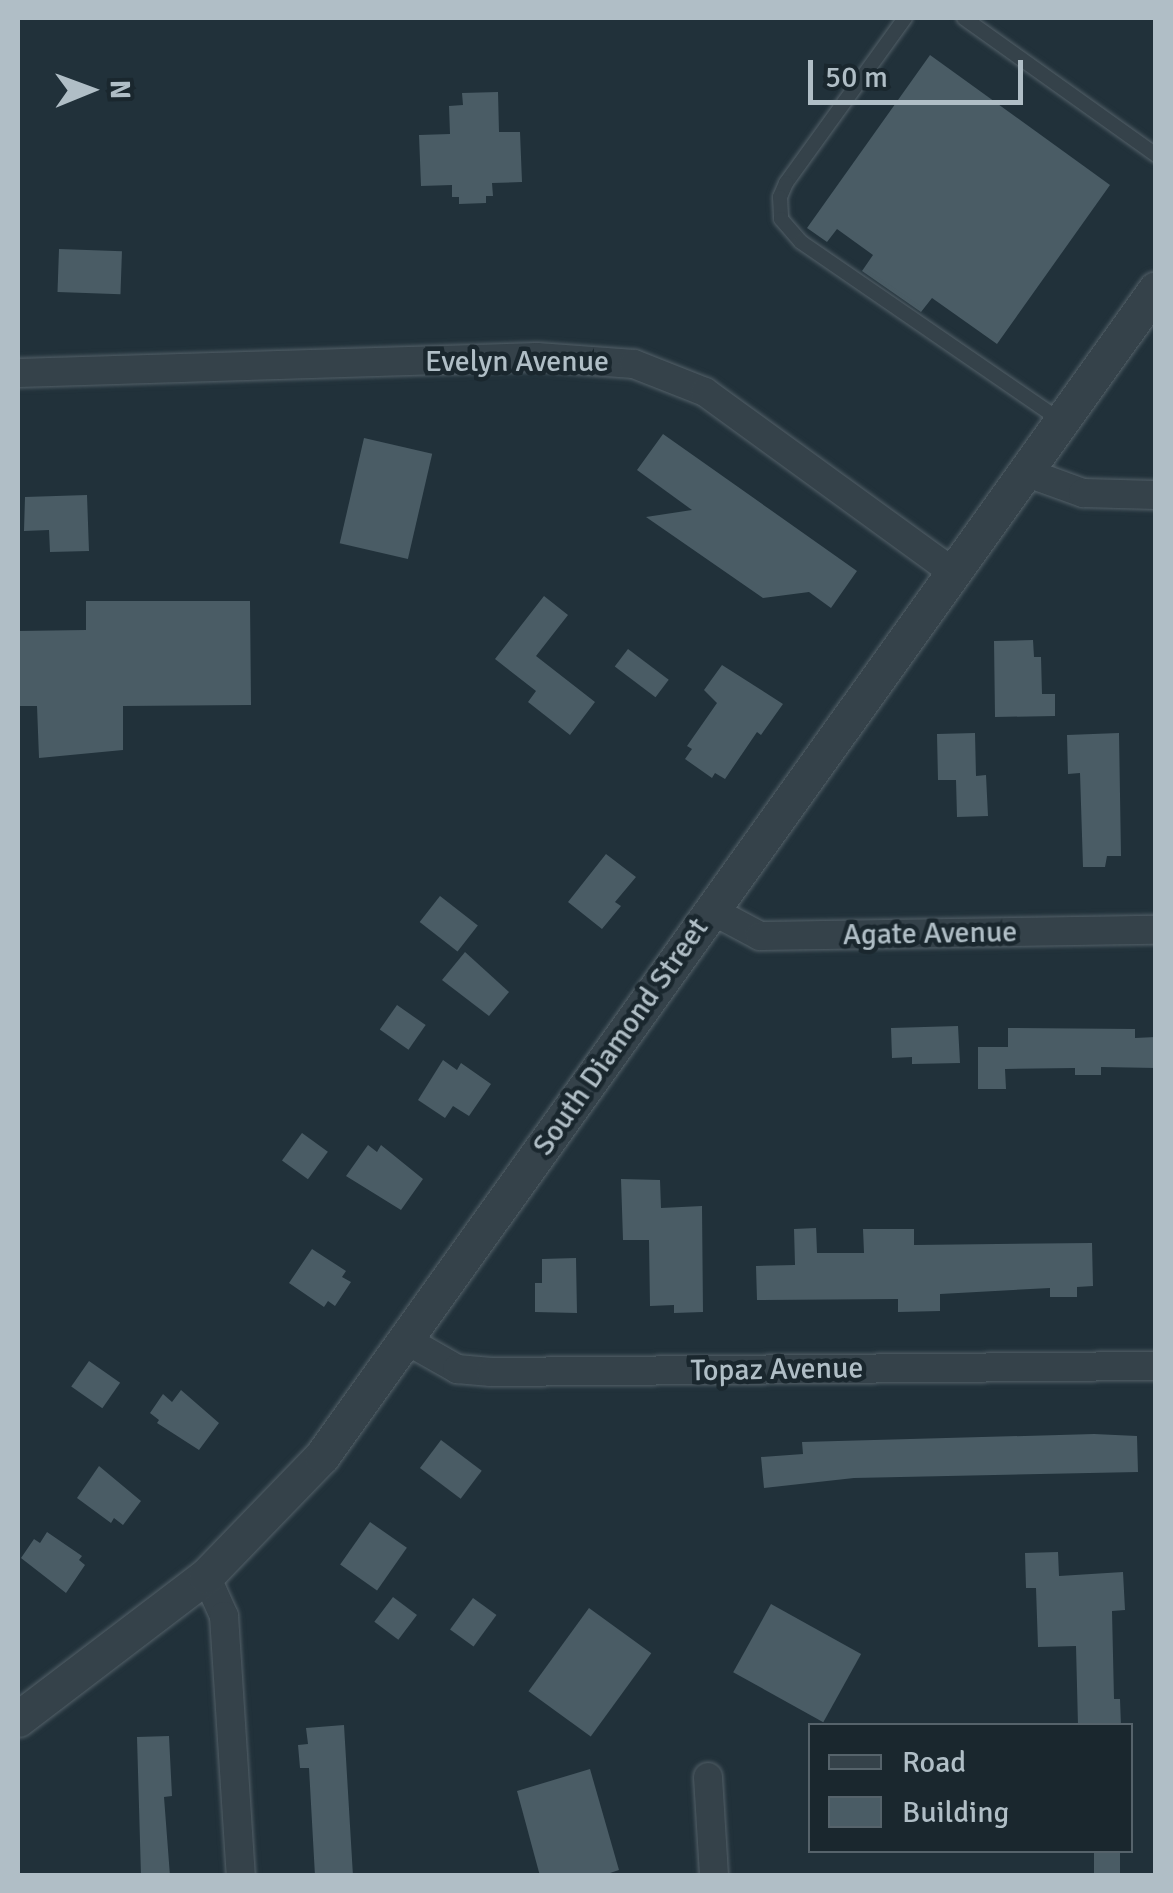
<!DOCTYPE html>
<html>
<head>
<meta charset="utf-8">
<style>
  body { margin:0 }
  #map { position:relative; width:1173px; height:1893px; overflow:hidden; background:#21313a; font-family:Signika,sans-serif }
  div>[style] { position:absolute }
  .building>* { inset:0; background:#4a5c65; transform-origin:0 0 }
  .roads { filter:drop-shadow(0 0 2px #536068) drop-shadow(0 0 2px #536068) }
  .service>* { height:14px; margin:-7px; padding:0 7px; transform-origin:7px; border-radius:7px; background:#35424a }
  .minor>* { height:28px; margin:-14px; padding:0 14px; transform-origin:14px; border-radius:14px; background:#35424a }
  .tertiary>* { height:35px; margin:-17.5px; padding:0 17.5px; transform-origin:17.5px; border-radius:17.5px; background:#35424a }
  span { translate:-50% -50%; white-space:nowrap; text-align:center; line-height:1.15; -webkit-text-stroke:9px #1a272e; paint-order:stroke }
  .street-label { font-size:30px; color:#b0bec6 }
  .frame { position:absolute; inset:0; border:20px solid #b0bec6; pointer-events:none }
  .legend { position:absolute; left:808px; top:1723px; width:325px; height:130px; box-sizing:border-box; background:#1a272e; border:2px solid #56636b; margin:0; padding:12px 18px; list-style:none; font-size:30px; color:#b0bec6 }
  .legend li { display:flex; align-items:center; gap:20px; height:50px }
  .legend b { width:50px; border:2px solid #56636b }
  .north { position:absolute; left:40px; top:40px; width:100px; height:100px; -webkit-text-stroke:8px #1a272e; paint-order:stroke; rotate:89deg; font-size:28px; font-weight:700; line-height:40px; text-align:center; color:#b0bec6 }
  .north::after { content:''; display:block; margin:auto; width:35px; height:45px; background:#b0bec6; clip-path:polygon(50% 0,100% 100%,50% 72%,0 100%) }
  .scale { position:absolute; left:808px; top:60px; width:215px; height:45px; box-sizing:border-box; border:5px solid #b0bec6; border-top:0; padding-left:12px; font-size:30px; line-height:35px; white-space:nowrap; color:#b0bec6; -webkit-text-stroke:8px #1a272e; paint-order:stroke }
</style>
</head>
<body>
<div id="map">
  <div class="building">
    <div style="clip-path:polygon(930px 55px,1110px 185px,997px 344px,932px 298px,921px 312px,862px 271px,873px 255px,837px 229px,827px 242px,807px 228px)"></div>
    <div style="clip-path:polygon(498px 92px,499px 132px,520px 132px,522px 182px,492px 183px,493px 196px,486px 196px,486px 203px,459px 204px,459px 197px,452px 197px,452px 185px,421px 186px,419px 135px,450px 134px,449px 106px,463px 105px,462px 93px)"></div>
    <div style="left:59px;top:249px;width:63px;height:43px;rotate:2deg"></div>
    <div style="clip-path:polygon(663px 434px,857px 571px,831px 608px,809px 592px,763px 598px,646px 517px,692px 510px,637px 470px)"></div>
    <div style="left:364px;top:438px;width:70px;height:108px;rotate:13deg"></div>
    <div style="clip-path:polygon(87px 495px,89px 551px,50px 552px,49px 530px,24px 531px,25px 497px)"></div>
    <div style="clip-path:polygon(544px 596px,568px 615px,536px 656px,595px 702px,570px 735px,528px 702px,536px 691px,495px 659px)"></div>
    <div style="clip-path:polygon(86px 601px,250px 601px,251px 705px,123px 706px,123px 750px,39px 758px,37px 706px,18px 706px,18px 631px,86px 630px)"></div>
    <div style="clip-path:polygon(1033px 640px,1034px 657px,1041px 657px,1042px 694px,1055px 694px,1055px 716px,995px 717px,994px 641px)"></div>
    <div style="left:628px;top:649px;width:51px;height:22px;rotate:37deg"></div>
    <div style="clip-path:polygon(722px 665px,783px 704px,761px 735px,757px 732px,725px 779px,715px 773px,712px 778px,685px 759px,692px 749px,687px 746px,717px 703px,704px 690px)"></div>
    <div style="clip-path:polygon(975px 733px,976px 776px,986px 775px,988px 816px,957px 817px,956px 780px,938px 780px,937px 734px)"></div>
    <div style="clip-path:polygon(1119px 733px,1121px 856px,1107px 856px,1105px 867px,1083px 867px,1080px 773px,1068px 774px,1067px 735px)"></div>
    <div style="clip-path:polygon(606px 854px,636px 877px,615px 902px,621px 906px,602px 929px,568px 902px)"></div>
    <div style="left:440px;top:896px;width:48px;height:33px;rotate:38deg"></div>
    <div style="clip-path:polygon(465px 952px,509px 992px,489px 1016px,442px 980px)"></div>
    <div style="left:397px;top:1005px;width:35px;height:30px;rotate:35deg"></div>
    <div style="clip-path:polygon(958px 1026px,960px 1063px,912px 1064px,912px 1057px,892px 1058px,891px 1028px)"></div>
    <div style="clip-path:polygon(1008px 1028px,1135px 1029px,1135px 1038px,1156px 1037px,1156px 1068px,1101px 1067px,1101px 1075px,1075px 1075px,1075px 1068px,1005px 1069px,1006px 1089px,978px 1089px,978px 1047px,1008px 1047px)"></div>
    <div style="clip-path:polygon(443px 1060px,457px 1070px,461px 1063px,491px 1084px,469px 1116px,453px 1106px,445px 1118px,418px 1100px)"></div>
    <div style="left:302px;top:1133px;width:32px;height:34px;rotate:36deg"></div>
    <div style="clip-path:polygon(368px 1145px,377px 1152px,381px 1145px,423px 1179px,401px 1210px,346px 1176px)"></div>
    <div style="clip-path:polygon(621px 1179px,660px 1180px,661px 1208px,702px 1206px,703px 1312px,674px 1313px,674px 1305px,650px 1306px,649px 1240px,623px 1240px)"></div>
    <div style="clip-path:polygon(816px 1228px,817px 1253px,864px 1253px,863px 1229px,914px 1229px,914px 1245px,1092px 1243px,1093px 1286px,1077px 1287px,1077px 1297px,1050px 1297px,1050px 1288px,940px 1294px,940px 1311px,898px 1312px,898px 1299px,757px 1300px,756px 1266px,795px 1265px,794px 1229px)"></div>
    <div style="clip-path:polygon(312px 1249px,346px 1271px,342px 1277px,351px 1282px,335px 1306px,328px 1301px,324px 1307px,289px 1283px)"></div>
    <div style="clip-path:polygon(576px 1258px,577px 1313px,535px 1312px,535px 1283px,542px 1283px,542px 1259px)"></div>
    <div style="left:89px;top:1361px;width:38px;height:31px;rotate:35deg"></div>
    <div style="clip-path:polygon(181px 1390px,219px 1423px,199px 1450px,157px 1423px,159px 1420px,150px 1413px,163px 1394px,172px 1402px)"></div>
    <div style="clip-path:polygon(1094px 1434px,1137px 1436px,1138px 1472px,854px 1478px,764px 1488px,761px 1457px,803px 1454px,802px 1442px)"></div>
    <div style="left:441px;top:1440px;width:51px;height:35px;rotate:37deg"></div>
    <div style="clip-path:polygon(99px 1466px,141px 1501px,123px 1525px,114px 1518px,111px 1523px,77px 1498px)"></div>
    <div style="left:370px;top:1522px;width:45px;height:52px;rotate:35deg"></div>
    <div style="clip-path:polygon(47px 1532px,82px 1556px,79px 1560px,85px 1565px,66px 1593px,21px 1558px,34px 1539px,40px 1543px)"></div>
    <div style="clip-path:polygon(1058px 1552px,1059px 1576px,1123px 1572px,1125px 1610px,1112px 1611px,1114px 1699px,1120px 1699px,1121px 1726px,1078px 1726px,1076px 1646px,1038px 1647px,1036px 1588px,1026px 1588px,1025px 1553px)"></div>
    <div style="left:393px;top:1597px;width:30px;height:31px;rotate:37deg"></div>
    <div style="left:473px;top:1598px;width:29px;height:39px;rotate:36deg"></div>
    <div style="left:771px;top:1604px;width:103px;height:78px;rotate:29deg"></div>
    <div style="left:589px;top:1608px;width:77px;height:103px;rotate:36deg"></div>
    <div style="clip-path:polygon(344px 1725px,353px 1876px,315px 1876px,309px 1768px,300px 1768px,298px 1745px,308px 1744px,306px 1728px)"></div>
    <div style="clip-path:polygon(169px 1736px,172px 1796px,164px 1797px,170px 1876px,141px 1876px,137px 1737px)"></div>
    <div style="clip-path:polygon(590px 1769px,619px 1870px,601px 1876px,540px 1876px,517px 1791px)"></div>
    <div style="left:1094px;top:1850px;width:26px;height:26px"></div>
  </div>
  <div class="roads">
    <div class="service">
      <div style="left:905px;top:18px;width:203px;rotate:125.8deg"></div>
      <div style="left:786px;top:183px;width:15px;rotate:113deg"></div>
      <div style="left:780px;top:197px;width:22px;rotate:87deg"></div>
      <div style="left:781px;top:219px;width:30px;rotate:49deg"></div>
      <div style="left:801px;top:242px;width:316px;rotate:34.5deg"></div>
      <div style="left:964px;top:18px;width:236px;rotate:35.5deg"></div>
    </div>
    <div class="minor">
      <div style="left:18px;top:373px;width:519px;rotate:-1.77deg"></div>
      <div style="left:537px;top:357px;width:97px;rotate:4.1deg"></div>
      <div style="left:634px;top:364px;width:76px;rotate:21.5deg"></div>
      <div style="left:705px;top:392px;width:306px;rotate:36deg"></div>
      <div style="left:1025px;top:472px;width:62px;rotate:19.9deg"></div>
      <div style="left:1083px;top:493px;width:73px;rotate:1.6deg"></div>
      <div style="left:711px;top:910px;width:55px;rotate:28deg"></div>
      <div style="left:760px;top:936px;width:396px;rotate:-0.9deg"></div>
      <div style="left:406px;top:1340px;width:59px;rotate:29.6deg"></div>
      <div style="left:457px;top:1369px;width:34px;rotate:5deg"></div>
      <div style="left:491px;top:1372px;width:665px;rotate:-0.52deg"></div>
      <div style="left:206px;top:1576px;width:44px;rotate:65.8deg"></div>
      <div style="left:224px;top:1616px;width:261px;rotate:86.3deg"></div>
      <div style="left:708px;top:1777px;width:99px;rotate:86.5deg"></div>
    </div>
    <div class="tertiary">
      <div style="left:18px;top:1719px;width:236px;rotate:-37.3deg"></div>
      <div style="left:206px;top:1576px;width:167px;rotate:-46deg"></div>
      <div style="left:322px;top:1456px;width:1434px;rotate:-54.45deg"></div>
    </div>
  </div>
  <div class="street-label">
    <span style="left:517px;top:362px">Evelyn Avenue</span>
    <span style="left:930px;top:934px;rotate:-1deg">Agate Avenue</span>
    <span style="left:621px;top:1037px;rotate:-55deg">South Diamond Street</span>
    <span style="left:777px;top:1370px;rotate:-1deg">Topaz Avenue</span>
  </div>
  <div class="frame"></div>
  <ul class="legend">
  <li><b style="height:12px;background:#35424a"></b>Road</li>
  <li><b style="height:28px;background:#4a5c65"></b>Building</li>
  </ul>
  <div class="north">N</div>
  <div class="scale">50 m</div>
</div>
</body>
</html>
